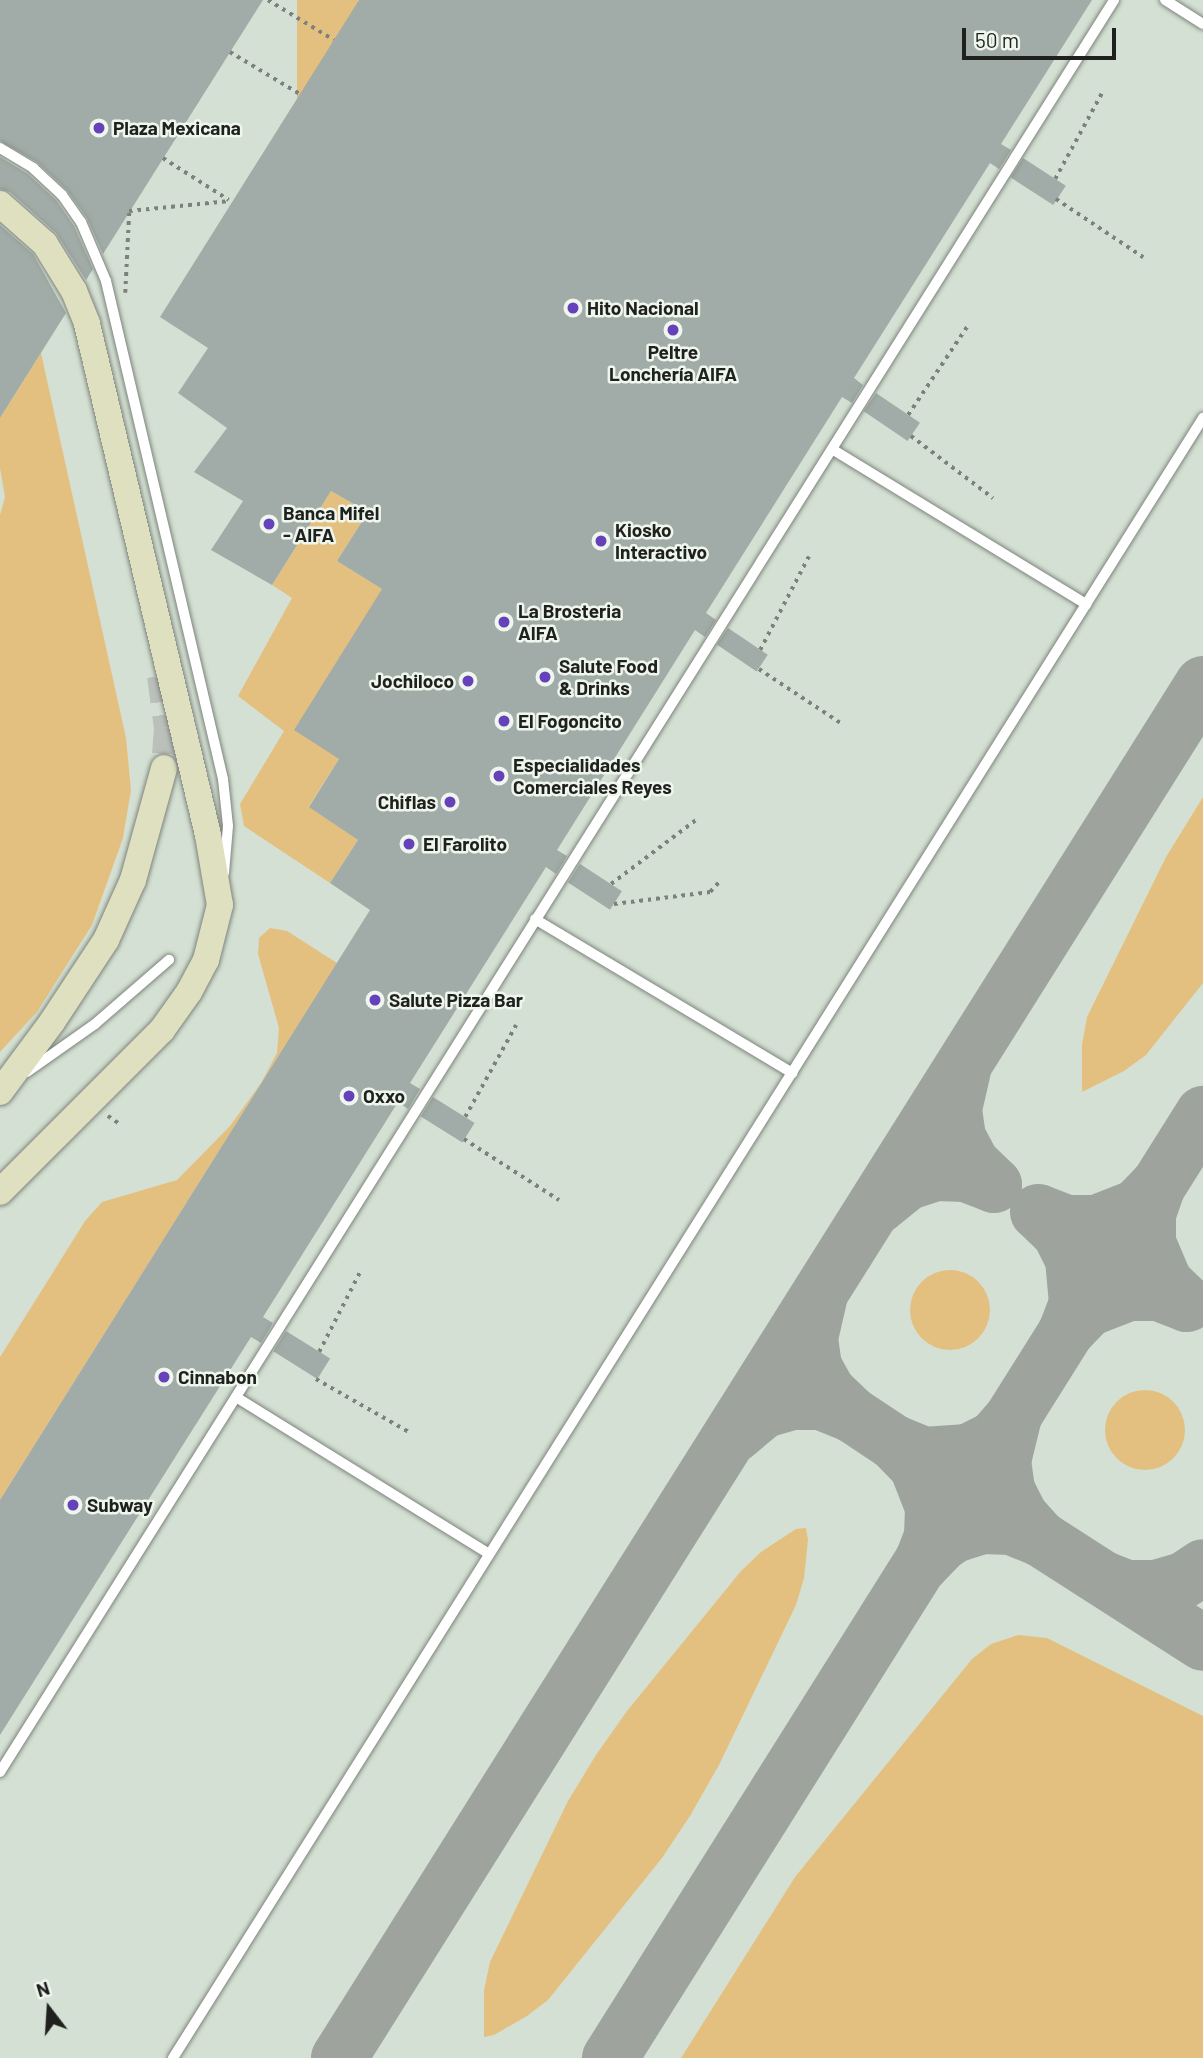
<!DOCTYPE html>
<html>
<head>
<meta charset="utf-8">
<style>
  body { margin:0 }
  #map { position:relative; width:1203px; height:2058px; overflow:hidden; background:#e2e8e1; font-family:Barlow,sans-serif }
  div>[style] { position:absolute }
  .built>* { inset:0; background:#d4e0d3; transform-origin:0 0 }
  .green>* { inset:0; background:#e4c080; transform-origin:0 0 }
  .round { border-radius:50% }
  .taxiway>* { height:56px; margin:-28px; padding:0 28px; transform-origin:28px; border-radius:28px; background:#9ea39e }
  .building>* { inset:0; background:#a1aba7; transform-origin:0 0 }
  .secondary-tunnel>* { height:26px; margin-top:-13px; transform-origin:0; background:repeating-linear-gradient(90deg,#bbc0ba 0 26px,transparent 0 39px) }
  .path>* { height:3.5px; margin-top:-1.75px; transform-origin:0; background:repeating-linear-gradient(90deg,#7d817d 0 3.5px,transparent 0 8.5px) }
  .roads { filter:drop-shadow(0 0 2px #7e847d) drop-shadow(0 0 2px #7e847d) }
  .service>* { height:10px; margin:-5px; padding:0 5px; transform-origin:5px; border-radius:5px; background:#fff }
  .secondary>* { height:26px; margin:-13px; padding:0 13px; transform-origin:13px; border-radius:13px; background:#dfe0bf }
  .bridges { filter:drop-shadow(0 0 2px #7e847d) drop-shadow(0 0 2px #7e847d) }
  .service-bridge>* { height:10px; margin:-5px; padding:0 5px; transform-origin:5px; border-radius:5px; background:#fff }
  .secondary-bridge>* { height:26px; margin:-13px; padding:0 13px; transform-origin:13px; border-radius:13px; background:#dfe0bf }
  .dots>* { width:19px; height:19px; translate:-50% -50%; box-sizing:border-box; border:4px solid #eff6ee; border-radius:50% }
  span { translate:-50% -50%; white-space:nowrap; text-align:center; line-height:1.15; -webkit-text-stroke:5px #eff6ee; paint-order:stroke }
  .poi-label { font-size:19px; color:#1f211f; font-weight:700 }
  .left { translate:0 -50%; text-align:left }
  .right { translate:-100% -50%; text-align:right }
  .north { position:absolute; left:14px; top:1974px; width:70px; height:70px; -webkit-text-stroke:5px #eff6ee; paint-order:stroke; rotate:343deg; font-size:19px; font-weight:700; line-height:28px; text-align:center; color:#1f211f }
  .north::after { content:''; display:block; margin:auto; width:24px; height:32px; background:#1f211f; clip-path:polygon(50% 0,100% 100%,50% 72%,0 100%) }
  .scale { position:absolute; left:962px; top:28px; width:154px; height:32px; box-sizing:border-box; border:4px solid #1f211f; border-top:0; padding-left:9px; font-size:21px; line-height:24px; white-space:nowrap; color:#1f211f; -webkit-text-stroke:5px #eff6ee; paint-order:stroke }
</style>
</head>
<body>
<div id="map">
  <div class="built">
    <div style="left:0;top:0;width:1203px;height:2058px"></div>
  </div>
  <div class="green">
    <div style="left:297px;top:0;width:61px;height:322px"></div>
    <div style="clip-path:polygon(41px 353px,126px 738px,131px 790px,123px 838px,92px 925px,37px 1012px,0 1052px,0 515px,5px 497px,0 468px,0 418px)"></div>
    <div style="clip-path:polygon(331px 491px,368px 512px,337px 561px,382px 589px,339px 759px,309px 806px,358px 840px,330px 883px,244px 826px,240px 804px,284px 731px,238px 696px,292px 598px,272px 585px)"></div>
    <div style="clip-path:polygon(1203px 797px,1203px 983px,1146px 1055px,1124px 1071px,1082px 1092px,1082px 1045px,1087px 1017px,1166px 857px)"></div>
    <div style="clip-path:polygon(270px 928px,287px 931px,337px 963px,0 1500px,0 1357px,85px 1221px,102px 1202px,177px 1180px,230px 1126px,261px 1083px,277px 1053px,279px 1028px,258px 954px,259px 938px)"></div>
    <div class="round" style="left:910px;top:1270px;width:80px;height:80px"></div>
    <div class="round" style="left:1105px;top:1390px;width:80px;height:80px"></div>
    <div style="clip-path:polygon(806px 1528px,808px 1540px,804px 1578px,796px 1605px,719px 1765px,690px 1816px,662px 1858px,548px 2000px,527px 2016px,494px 2035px,484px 2037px,484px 1990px,490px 1962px,568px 1801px,596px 1755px,627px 1711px,741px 1571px,761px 1552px,796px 1529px)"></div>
    <div style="clip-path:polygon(1018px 1635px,1047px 1638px,1203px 1716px,1203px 2058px,681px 2058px,795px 1877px,972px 1659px,991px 1644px)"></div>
  </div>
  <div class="taxiway">
    <div style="left:1158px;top:1185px;width:31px;rotate:109deg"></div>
    <div style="left:1148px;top:1214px;width:29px;rotate:90deg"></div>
    <div style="left:1148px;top:1243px;width:43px;rotate:67deg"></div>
    <div style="left:1165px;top:1283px;width:30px;rotate:44deg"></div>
    <div style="left:1187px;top:1304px;width:31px;rotate:-159deg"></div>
    <div style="left:1158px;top:1293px;width:29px;rotate:180deg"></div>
    <div style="left:1129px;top:1293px;width:44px;rotate:158.7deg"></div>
    <div style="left:1088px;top:1309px;width:32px;rotate:134deg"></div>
    <div style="left:1066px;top:1332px;width:31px;rotate:-69deg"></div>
    <div style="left:1077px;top:1303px;width:44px;rotate:-95.2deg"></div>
    <div style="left:1073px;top:1259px;width:29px;rotate:-117deg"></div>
    <div style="left:1060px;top:1233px;width:30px;rotate:-136deg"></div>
    <div style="left:1038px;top:1212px;width:31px;rotate:21deg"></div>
    <div style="left:1067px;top:1223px;width:29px"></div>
    <div style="left:1096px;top:1223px;width:44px;rotate:-21.3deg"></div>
    <div style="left:1137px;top:1207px;width:30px;rotate:-46deg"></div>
    <div style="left:878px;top:1206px;width:38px;rotate:-39deg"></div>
    <div style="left:908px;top:1182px;width:29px;rotate:-18deg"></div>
    <div style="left:936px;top:1173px;width:30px;rotate:2deg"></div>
    <div style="left:966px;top:1174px;width:30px;rotate:21deg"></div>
    <div style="left:994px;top:1185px;width:30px;rotate:-136deg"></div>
    <div style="left:972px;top:1164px;width:30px;rotate:-118deg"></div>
    <div style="left:958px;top:1138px;width:29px;rotate:-98deg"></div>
    <div style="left:954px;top:1109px;width:39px;rotate:-77deg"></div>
    <div style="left:851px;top:1414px;width:92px;rotate:33.5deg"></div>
    <div style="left:1014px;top:1416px;width:46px;rotate:103.7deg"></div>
    <div style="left:1003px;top:1461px;width:29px;rotate:82deg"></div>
    <div style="left:1007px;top:1490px;width:29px;rotate:63deg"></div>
    <div style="left:1020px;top:1516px;width:31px;rotate:48deg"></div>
    <div style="left:1041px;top:1539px;width:31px;rotate:-158deg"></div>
    <div style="left:1012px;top:1527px;width:30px;rotate:-178deg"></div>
    <div style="left:982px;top:1526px;width:29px;rotate:162deg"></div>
    <div style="left:954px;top:1535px;width:14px;rotate:146deg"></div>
    <div style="left:942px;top:1543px;width:30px;rotate:134deg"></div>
    <div style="left:921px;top:1565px;width:31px;rotate:-69deg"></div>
    <div style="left:932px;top:1536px;width:29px;rotate:-88deg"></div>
    <div style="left:933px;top:1507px;width:44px;rotate:-111.3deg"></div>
    <div style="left:917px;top:1466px;width:32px;rotate:-134deg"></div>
    <div style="left:895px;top:1443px;width:31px;rotate:22deg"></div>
    <div style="left:924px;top:1455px;width:44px;rotate:-3.9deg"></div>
    <div style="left:968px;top:1452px;width:29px;rotate:-27deg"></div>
    <div style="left:994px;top:1439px;width:30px;rotate:-49deg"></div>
    <div style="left:734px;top:1435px;width:39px;rotate:-40deg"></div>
    <div style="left:764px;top:1410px;width:29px;rotate:-16deg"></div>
    <div style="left:792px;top:1402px;width:29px"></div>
    <div style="left:821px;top:1402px;width:32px;rotate:22deg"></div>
    <div style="left:851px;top:1414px;width:32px;rotate:-136deg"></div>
    <div style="left:828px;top:1392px;width:29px;rotate:-119deg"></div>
    <div style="left:814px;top:1367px;width:29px;rotate:-98deg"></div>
    <div style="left:810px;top:1338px;width:40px;rotate:-77deg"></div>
    <div style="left:1010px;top:1519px;width:229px;rotate:32.7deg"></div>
    <div style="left:1106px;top:1580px;width:22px;rotate:21deg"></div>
    <div style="left:1127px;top:1588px;width:29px"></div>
    <div style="left:1156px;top:1588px;width:29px;rotate:-16deg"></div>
    <div style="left:1184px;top:1580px;width:23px;rotate:-34deg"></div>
    <div style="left:339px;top:2058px;width:1623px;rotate:-57.84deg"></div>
    <div style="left:610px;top:2058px;width:1115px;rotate:-57.86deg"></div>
  </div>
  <div class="building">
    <div style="clip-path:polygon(0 0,263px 0,103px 254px,87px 218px,67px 190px,37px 162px,0 141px)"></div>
    <div style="clip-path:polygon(359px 0,1092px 0,1001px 144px,1011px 150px,999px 169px,990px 163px,854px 378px,863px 385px,852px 403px,842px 397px,706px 613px,716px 620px,705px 637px,695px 630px,557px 850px,567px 856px,556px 874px,546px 867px,410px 1083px,420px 1089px,408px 1109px,398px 1102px,263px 1317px,273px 1323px,261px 1343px,251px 1337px,0 1735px,0 1500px,370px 910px,330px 883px,358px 840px,309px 807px,339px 759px,294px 730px,382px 589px,337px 561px,368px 512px,331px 491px,272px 585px,211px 550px,243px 501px,194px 472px,227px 428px,178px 393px,208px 348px,160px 317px)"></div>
    <div style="clip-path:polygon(0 157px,28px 174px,56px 200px,74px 226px,93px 269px,86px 280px,56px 233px,10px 192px,0 189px)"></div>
    <div style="left:1023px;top:158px;width:51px;height:23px;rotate:33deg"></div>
    <div style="clip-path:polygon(0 225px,33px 254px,66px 313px,0 418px)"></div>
    <div style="left:876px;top:393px;width:53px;height:22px;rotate:34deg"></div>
    <div style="left:728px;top:628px;width:48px;height:20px;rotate:34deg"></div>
    <div style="left:580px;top:864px;width:50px;height:22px;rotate:33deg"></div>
    <div style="left:433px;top:1097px;width:49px;height:23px;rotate:32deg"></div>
    <div style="left:286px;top:1331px;width:52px;height:24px;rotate:32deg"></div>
  </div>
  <div class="secondary-tunnel">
    <div style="left:160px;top:676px;width:52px;rotate:82.3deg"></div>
    <div style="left:167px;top:728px;width:40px;rotate:94.3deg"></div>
  </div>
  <div class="path">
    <div style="left:268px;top:0;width:77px;rotate:31.2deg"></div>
    <div style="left:230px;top:52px;width:82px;rotate:31deg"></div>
    <div style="left:163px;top:158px;width:78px;rotate:32.5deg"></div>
    <div style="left:1055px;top:179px;width:100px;rotate:-61.4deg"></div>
    <div style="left:1056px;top:199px;width:105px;rotate:33.7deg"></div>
    <div style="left:125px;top:293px;width:82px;rotate:-87.2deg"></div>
    <div style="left:129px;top:211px;width:101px;rotate:-5.7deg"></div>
    <div style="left:908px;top:415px;width:110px;rotate:-56.2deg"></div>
    <div style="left:911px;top:436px;width:103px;rotate:37.1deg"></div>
    <div style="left:760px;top:650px;width:108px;rotate:-62.5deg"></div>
    <div style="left:759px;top:669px;width:100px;rotate:33.5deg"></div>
    <div style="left:611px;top:884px;width:106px;rotate:-37deg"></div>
    <div style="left:614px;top:904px;width:97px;rotate:-7.1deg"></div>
    <div style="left:710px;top:892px;width:13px;rotate:-48deg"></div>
    <div style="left:108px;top:1116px;width:14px;rotate:34deg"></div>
    <div style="left:465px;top:1117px;width:105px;rotate:-61deg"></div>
    <div style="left:464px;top:1139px;width:113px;rotate:32.7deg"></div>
    <div style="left:319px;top:1352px;width:92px;rotate:-62.9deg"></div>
    <div style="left:316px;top:1379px;width:107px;rotate:29.7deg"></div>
  </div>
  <div class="roads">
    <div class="service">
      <div style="left:1165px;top:0;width:45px;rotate:32.3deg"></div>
      <div style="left:832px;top:449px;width:298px;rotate:31.4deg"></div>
      <div style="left:535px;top:919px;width:300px;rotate:30.9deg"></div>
      <div style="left:27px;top:1072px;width:83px;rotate:-35.2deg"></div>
      <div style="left:95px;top:1024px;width:98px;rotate:-40.9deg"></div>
      <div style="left:236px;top:1397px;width:298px;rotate:31.8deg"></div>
      <div style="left:0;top:1772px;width:2093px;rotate:-57.84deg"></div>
      <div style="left:173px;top:2058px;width:1937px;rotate:-57.87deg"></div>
    </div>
    <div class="secondary">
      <div style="left:0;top:1092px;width:87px;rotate:-53.4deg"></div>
      <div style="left:52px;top:1022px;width:98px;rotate:-56.6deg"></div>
      <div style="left:106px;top:940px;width:66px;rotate:-65.8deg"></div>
      <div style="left:133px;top:880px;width:116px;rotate:-74.5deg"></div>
    </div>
  </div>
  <div class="bridges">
    <div class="service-bridge">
      <div style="left:0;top:148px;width:39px;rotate:31deg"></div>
      <div style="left:33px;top:168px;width:40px;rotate:43deg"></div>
      <div style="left:62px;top:195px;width:33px;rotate:55deg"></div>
      <div style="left:81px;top:222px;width:64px;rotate:67deg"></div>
      <div style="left:106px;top:281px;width:512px;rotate:76.78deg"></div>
      <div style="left:223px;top:779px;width:47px;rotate:83.9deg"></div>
      <div style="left:228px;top:826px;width:47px;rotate:94.9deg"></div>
    </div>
    <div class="secondary-bridge">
      <div style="left:0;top:204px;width:60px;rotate:41.6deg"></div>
      <div style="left:45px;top:244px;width:55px;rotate:58.3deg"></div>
      <div style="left:74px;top:291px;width:35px;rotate:68deg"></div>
      <div style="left:87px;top:324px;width:525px;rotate:76.68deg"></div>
      <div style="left:208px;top:835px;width:71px;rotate:80.3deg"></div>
      <div style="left:220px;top:905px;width:57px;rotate:104.3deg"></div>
      <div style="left:206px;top:960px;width:36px;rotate:118deg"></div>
      <div style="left:189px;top:992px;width:47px;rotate:125.4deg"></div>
      <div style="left:162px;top:1030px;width:229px;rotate:135deg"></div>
    </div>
  </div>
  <div class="dots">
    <div style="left:99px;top:128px;background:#6542ba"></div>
    <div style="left:573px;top:308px;background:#6542ba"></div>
    <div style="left:673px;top:330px;background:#6542ba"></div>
    <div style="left:269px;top:524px;background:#6542ba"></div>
    <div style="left:601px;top:541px;background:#6542ba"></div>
    <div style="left:504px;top:622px;background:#6542ba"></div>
    <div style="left:545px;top:677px;background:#6542ba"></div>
    <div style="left:468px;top:681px;background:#6542ba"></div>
    <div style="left:504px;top:721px;background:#6542ba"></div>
    <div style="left:499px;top:776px;background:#6542ba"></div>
    <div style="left:450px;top:802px;background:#6542ba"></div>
    <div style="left:409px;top:844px;background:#6542ba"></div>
    <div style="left:375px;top:1000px;background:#6542ba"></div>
    <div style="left:349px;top:1096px;background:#6542ba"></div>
    <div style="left:164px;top:1377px;background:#6542ba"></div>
    <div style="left:73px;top:1505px;background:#6542ba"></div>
  </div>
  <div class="poi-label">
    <span class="left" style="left:113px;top:128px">Plaza Mexicana</span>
    <span class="left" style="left:587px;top:308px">Hito Nacional</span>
    <span style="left:673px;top:363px">Peltre<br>Lonchería AIFA</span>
    <span class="left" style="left:283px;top:524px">Banca Mifel<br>- AIFA</span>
    <span class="left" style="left:615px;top:541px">Kiosko<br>Interactivo</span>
    <span class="left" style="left:518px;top:622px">La Brosteria<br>AIFA</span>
    <span class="left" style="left:559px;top:677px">Salute Food<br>&amp; Drinks</span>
    <span class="right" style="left:454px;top:681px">Jochiloco</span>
    <span class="left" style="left:518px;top:721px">El Fogoncito</span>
    <span class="left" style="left:513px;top:776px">Especialidades<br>Comerciales Reyes</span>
    <span class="right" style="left:436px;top:802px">Chiflas</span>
    <span class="left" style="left:423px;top:844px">El Farolito</span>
    <span class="left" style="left:389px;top:1000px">Salute Pizza Bar</span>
    <span class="left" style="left:363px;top:1096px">Oxxo</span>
    <span class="left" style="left:178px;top:1377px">Cinnabon</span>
    <span class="left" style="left:87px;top:1505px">Subway</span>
  </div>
  <div class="north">N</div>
  <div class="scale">50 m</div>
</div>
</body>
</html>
